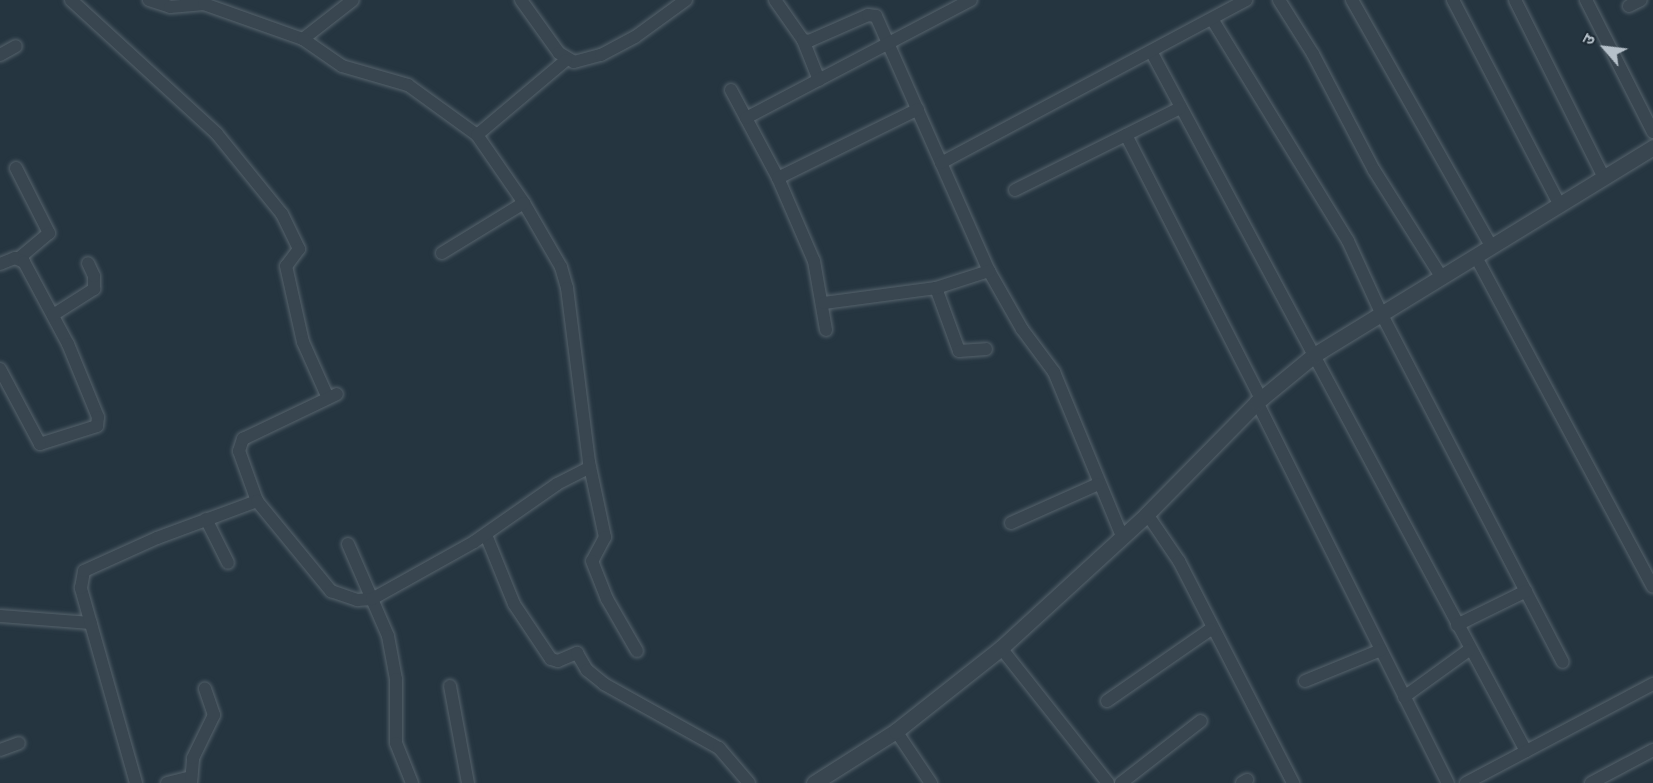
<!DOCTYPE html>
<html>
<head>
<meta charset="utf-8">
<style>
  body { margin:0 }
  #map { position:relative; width:1653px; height:783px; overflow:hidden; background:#253540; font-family:Karla,"Noto Sans Devanagari",sans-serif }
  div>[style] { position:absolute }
  .roads { filter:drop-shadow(0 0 2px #57646d) drop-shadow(0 0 2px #57646d) }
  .minor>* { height:12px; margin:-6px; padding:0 6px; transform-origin:6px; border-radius:6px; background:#394650 }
  .tertiary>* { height:15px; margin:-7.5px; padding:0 7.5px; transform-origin:7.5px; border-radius:7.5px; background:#394650 }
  span { translate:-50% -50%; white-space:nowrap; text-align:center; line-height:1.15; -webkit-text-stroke:6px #1e2b35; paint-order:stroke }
  .north { position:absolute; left:1575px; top:18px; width:60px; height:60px; -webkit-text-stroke:4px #1e2b35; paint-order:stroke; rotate:298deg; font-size:16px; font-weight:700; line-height:24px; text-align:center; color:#b6c1ca }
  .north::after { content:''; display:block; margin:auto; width:21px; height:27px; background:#b6c1ca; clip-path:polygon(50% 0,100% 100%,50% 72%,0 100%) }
</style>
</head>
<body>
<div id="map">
  <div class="roads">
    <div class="minor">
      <div style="left:71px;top:0;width:198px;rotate:42.5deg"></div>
      <div style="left:217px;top:134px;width:103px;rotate:50.9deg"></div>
      <div style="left:282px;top:214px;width:39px;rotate:64deg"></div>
      <div style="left:299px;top:249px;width:21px;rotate:127deg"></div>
      <div style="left:286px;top:266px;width:78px;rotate:77.4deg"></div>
      <div style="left:303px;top:342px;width:61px;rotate:65.9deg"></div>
      <div style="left:149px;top:0;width:22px;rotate:18deg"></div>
      <div style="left:170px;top:7px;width:34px;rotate:-5deg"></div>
      <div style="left:204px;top:4px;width:105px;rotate:19.5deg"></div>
      <div style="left:303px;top:39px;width:63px;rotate:-38deg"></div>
      <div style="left:521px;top:0;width:65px;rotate:54.4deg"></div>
      <div style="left:559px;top:53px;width:17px;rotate:31deg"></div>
      <div style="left:574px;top:62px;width:28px;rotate:-15deg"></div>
      <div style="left:601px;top:55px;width:38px;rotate:-28deg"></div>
      <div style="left:635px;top:37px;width:63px;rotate:-36deg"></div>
      <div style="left:775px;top:0;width:49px;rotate:55deg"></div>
      <div style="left:803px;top:40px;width:6px;rotate:9deg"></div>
      <div style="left:809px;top:41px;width:64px;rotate:-23.8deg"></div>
      <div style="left:868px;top:15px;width:8px;rotate:7deg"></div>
      <div style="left:876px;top:16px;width:279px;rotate:66.1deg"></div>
      <div style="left:989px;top:271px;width:67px;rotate:60.4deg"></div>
      <div style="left:1022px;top:329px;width:54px;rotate:53.3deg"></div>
      <div style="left:1054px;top:372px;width:178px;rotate:67.5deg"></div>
      <div style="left:1279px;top:0;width:64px;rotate:57.8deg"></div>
      <div style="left:1313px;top:54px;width:131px;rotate:62.3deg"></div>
      <div style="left:1374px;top:170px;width:128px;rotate:57.8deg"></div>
      <div style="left:1352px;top:0;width:284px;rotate:60.5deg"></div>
      <div style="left:1453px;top:0;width:230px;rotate:62.5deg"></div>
      <div style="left:1515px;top:0;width:197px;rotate:63.4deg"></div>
      <div style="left:1586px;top:0;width:148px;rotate:63.1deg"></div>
      <div style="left:1629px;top:6px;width:13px;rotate:-27deg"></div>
      <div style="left:1212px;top:19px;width:260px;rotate:58.5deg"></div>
      <div style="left:1348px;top:241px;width:81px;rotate:65.3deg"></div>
      <div style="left:1382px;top:315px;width:391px;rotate:62.5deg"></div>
      <div style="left:303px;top:39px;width:47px;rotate:34.7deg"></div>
      <div style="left:342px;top:66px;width:69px;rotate:16.1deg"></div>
      <div style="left:408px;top:85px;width:85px;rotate:35.9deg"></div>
      <div style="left:477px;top:135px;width:83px;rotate:55.3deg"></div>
      <div style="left:524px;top:203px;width:74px;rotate:60deg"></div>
      <div style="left:561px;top:267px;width:22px;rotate:74deg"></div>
      <div style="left:567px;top:288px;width:175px;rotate:82.8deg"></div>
      <div style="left:589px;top:462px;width:77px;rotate:78deg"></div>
      <div style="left:605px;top:537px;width:27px;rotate:118deg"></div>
      <div style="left:592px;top:561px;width:41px;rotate:68.5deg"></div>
      <div style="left:607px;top:599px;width:60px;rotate:60deg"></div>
      <div style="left:803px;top:40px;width:43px;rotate:68.2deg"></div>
      <div style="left:1152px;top:53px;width:792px;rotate:61.82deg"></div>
      <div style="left:0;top:55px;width:18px;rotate:-29deg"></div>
      <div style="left:731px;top:90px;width:100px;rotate:61.9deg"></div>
      <div style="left:778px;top:178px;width:90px;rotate:66.6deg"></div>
      <div style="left:814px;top:261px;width:70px;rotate:80.1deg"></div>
      <div style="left:746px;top:118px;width:254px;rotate:-27.7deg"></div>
      <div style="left:477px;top:135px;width:116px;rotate:-40.1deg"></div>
      <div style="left:1126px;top:135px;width:297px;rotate:62.9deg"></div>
      <div style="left:941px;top:163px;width:346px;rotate:-28.1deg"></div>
      <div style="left:16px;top:168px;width:73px;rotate:63.1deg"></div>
      <div style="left:49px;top:233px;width:39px;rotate:140deg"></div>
      <div style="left:778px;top:178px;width:156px;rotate:-26.2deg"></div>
      <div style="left:1015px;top:190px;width:184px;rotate:-26.4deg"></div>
      <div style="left:442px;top:253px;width:96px;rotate:-31.4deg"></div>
      <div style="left:1476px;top:257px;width:374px;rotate:61.8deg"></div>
      <div style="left:0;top:264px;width:16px;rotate:-22deg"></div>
      <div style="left:15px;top:258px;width:10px;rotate:24deg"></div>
      <div style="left:24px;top:262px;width:93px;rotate:61.8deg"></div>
      <div style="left:68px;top:344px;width:79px;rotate:67.7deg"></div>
      <div style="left:98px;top:417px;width:9px;rotate:96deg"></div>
      <div style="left:97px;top:426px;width:60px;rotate:162.5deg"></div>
      <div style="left:40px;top:444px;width:85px;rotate:-118.1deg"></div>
      <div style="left:936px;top:288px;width:67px;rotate:69.9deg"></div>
      <div style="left:959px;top:351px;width:27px;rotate:-4deg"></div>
      <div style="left:824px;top:303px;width:113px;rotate:-7.6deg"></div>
      <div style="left:936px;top:288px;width:56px;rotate:-17.8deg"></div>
      <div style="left:53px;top:315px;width:49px;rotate:-32.4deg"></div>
      <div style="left:94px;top:289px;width:13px;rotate:-90deg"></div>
      <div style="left:94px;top:276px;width:14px;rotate:-115deg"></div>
      <div style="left:1257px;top:402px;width:426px;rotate:63.4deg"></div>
      <div style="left:257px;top:501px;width:53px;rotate:-109.8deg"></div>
      <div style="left:239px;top:451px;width:13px;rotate:-72deg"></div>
      <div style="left:243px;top:439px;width:104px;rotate:-25.6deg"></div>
      <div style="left:1147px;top:514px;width:57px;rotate:55.8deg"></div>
      <div style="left:1179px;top:561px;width:250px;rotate:62.8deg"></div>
      <div style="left:206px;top:519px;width:49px;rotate:63.4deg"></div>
      <div style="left:1011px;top:523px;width:95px;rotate:-24.1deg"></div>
      <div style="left:486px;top:535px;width:74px;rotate:67.9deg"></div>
      <div style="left:514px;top:604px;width:66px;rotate:56.1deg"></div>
      <div style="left:551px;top:659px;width:7px;rotate:16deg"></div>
      <div style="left:558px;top:661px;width:21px;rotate:-23deg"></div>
      <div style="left:577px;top:653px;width:20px;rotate:60deg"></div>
      <div style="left:587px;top:670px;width:22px;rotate:39deg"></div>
      <div style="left:604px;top:684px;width:132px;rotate:29.1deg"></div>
      <div style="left:719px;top:748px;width:46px;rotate:49.4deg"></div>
      <div style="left:348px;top:544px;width:100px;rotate:66.5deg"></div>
      <div style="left:388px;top:636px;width:44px;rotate:79.5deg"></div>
      <div style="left:396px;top:679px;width:64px;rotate:90deg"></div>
      <div style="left:396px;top:743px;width:43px;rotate:68.2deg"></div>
      <div style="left:0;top:616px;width:91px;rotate:4.4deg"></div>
      <div style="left:1457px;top:625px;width:77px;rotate:-26.2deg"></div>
      <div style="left:1001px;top:648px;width:172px;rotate:51.6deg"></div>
      <div style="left:1305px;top:681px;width:82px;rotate:-22.2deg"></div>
      <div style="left:450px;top:686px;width:99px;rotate:79.5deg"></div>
      <div style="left:1404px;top:697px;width:80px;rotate:-35.9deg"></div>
      <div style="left:1107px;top:701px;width:126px;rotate:-34.7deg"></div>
      <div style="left:896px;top:731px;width:63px;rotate:56.1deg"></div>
      <div style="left:0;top:750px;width:20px;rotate:-20deg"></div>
      <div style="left:136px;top:783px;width:203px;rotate:-105.8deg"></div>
      <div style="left:81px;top:588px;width:17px;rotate:-80deg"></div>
      <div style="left:84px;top:571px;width:80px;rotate:-24.3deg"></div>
      <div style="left:157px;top:538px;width:107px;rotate:-20.3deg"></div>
      <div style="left:257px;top:501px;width:117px;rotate:50.6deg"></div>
      <div style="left:331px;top:591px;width:28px;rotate:19deg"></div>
      <div style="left:357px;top:600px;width:15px;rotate:-4deg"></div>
      <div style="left:372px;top:599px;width:117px;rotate:-29.2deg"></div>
      <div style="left:474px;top:542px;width:101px;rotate:-34.9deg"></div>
      <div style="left:557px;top:484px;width:37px;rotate:-27deg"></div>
      <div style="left:167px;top:783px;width:25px;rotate:-14deg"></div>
      <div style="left:191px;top:783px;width:25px;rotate:-85deg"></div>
      <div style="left:193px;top:758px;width:48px;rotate:-64deg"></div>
      <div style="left:214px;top:715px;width:28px;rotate:-109deg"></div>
      <div style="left:1121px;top:783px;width:101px;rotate:-37.8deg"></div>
      <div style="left:1242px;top:783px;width:6px;rotate:-31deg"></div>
      <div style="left:1466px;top:783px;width:212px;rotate:-27.9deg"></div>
      <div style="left:1591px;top:783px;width:70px;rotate:-28deg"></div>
    </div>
    <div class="tertiary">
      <div style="left:814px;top:783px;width:97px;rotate:-32.4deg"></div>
      <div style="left:896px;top:731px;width:134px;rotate:-38.3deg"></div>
      <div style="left:1001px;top:648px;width:198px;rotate:-42.5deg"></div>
      <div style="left:1147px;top:514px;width:157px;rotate:-45.5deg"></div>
      <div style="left:1257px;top:402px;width:74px;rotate:-39.5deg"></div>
      <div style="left:1314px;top:355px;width:398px;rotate:-31.5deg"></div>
    </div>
  </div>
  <div class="north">उ</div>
</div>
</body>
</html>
